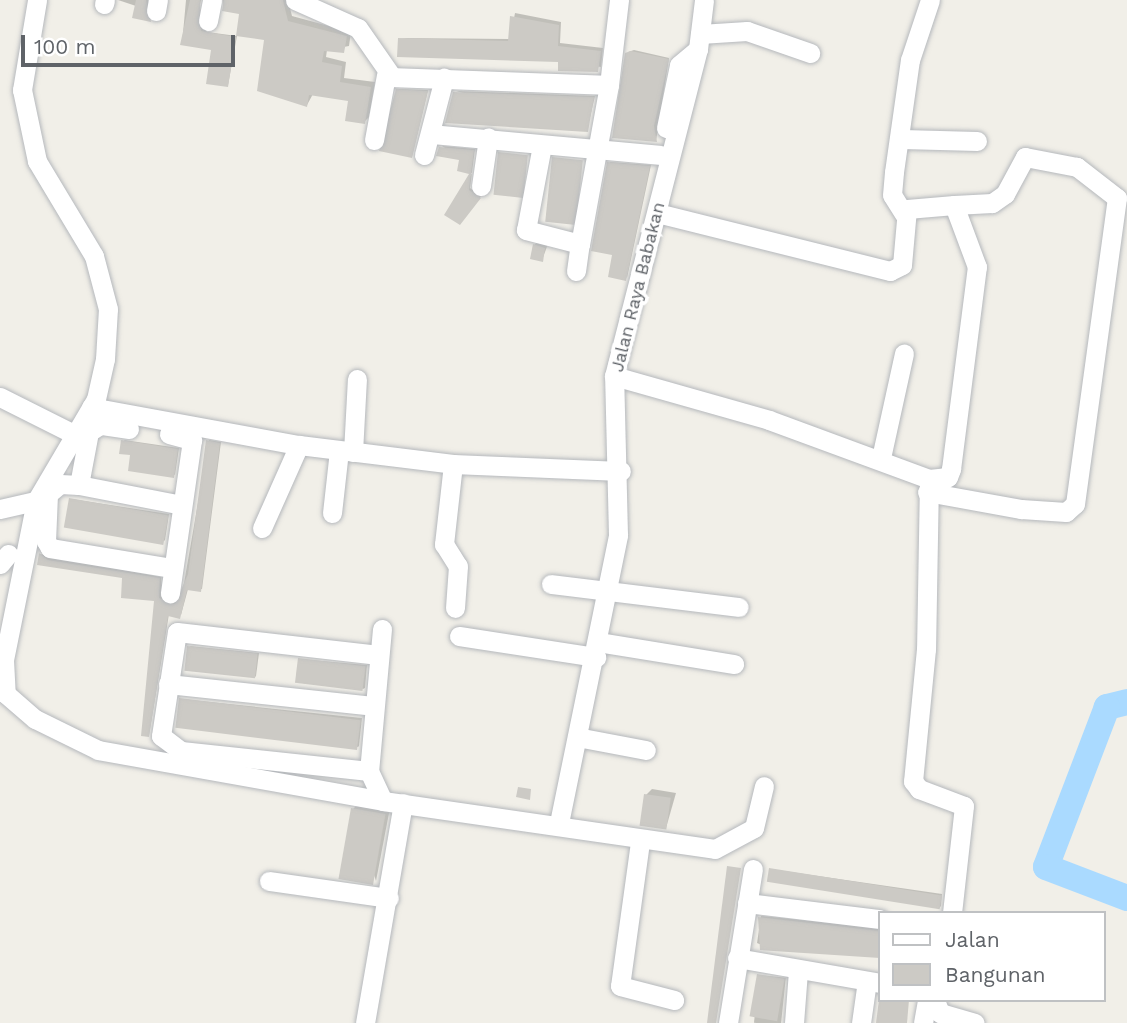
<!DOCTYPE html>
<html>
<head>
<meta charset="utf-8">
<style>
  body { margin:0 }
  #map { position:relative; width:1127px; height:1023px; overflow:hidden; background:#f1efe8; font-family:"Work Sans",sans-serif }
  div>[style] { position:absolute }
  .shadow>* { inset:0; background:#0003; transform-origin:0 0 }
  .river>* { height:26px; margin:-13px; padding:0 13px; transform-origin:13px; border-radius:13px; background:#aadaff }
  .building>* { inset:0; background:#cccac5; transform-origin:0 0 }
  .roads { filter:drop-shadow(0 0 2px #b5b8bc) drop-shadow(0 0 2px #b5b8bc) }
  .minor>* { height:19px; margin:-9.5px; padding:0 9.5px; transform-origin:9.5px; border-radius:9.5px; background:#fff }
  span { translate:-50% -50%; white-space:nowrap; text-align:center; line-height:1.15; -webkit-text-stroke:7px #fff; paint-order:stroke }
  .street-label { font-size:18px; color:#5f6368 }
  .legend { position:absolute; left:878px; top:911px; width:228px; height:91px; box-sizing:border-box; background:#fff; border:2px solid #bfc1c3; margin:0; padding:9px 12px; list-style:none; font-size:21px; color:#5f6368 }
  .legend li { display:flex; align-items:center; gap:14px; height:35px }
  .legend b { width:35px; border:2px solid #bfc1c3 }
  .scale { position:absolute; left:21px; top:35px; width:214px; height:32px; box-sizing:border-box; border:4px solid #5f6368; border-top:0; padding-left:9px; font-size:21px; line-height:24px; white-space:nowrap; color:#5f6368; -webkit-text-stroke:5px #fff; paint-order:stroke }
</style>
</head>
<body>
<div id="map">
  <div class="shadow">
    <div style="clip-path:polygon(118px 0,148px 0,152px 19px,136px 6px)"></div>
    <div style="clip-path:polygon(186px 0,201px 0,197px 17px,207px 32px,237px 36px,228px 85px,213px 49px,182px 44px)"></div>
    <div style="clip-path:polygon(223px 0,288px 0,292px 16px,351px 32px,349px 46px,327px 50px,326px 57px,346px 62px,344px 78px,375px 82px,369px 117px,364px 122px,350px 99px,313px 94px,307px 105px,266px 39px,241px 12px,224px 10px)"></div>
    <div style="clip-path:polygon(515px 13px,561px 22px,560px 43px,603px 48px,601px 67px,400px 38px,510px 39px)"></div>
    <div style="clip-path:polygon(634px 50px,669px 58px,656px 141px,628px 52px)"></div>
    <div style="clip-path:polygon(399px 89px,428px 90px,412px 156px,397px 90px)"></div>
    <div style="clip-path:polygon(456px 91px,595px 96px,587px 130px)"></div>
    <div style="clip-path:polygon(442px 146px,475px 149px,470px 188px,481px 196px,459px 223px,446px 215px,472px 173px,459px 170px,461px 159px)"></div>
    <div style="clip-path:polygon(610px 162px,651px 165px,627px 278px,613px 253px)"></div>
    <div style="clip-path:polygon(538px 242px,548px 244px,542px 260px,534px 245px)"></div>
    <div style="clip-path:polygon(124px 440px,179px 448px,175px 475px,132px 454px)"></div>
    <div style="clip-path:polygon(209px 440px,221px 442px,202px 589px,188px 589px,181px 615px,169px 614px,149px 735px,156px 600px,124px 576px,39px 563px,40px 554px,161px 577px,163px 601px,181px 600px)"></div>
    <div style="clip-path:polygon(71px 499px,169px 514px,165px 540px,164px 541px)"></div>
    <div style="clip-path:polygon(189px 646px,259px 653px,256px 676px,255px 677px)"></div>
    <div style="clip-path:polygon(299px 659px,367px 665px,365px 688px,363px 689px)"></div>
    <div style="clip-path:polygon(181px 699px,362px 718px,359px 746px,358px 747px)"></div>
    <div style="clip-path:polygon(652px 789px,676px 793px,666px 828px,646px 795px)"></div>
    <div style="clip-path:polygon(359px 803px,390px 808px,376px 881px,353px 809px)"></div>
    <div style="clip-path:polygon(770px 869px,942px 894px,941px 906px,939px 908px)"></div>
    <div style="clip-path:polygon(761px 916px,880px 928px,880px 956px,776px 944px,774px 950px,757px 943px)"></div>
    <div style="left:759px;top:975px;width:27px;height:48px;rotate:6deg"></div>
  </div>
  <div class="river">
    <div style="left:1127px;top:702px;width:21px;rotate:166deg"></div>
    <div style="left:1107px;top:707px;width:171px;rotate:110.9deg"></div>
    <div style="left:1046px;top:867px;width:87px;rotate:20.9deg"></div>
  </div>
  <div class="building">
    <div style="clip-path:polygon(136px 0,146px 0,151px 22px,132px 18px)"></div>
    <div style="clip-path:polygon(190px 0,200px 0,201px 31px,236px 37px,228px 87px,206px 84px,211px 50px,180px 45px)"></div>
    <div style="clip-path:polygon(224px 0,283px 0,288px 21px,347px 36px,344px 53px,324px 51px,322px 62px,342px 66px,340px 82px,371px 87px,365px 124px,345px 121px,348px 101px,309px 95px,307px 107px,257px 91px,264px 40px,236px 36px,239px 14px,222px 11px)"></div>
    <div style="clip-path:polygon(510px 16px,559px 25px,558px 46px,601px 51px,598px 72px,558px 71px,558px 62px,397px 57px,398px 38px,508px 41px)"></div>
    <div style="clip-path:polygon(631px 51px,669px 59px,654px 126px,657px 142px,612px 138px,625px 53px)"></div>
    <div style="clip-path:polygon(396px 89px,428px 91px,412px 158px,379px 151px)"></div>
    <div style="clip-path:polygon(453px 92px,594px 97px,588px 132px,445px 123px)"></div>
    <div style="clip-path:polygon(439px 147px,474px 150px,469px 190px,481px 198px,460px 225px,444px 215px,469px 174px,457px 171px,459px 160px,436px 156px)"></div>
    <div style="left:498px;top:152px;width:30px;height:43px;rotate:6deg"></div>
    <div style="left:552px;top:157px;width:31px;height:65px;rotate:6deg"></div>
    <div style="clip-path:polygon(607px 162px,650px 166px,626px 281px,608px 277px,612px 255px,591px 251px)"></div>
    <div style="clip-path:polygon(533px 244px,545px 248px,543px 262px,530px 259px)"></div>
    <div style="clip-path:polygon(121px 440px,178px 449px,174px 478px,128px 471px,130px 455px,119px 454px)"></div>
    <div style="clip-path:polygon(206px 440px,220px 443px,201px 592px,187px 590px,180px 619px,168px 616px,149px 737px,141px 736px,154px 601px,121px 598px,122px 578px,37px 565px,39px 553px,48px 560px,160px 578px,159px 598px,175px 604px,188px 574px)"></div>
    <div style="left:69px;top:498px;width:101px;height:30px;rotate:10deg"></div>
    <div style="left:187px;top:646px;width:71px;height:25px;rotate:6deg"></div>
    <div style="left:298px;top:658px;width:68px;height:25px;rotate:7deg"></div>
    <div style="left:179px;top:698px;width:183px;height:30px;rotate:7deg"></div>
    <div style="clip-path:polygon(518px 787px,531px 789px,530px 800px,516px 797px)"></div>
    <div style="left:644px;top:794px;width:27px;height:32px;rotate:8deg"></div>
    <div style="left:351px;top:808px;width:35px;height:72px;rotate:10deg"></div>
    <div style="clip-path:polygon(727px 866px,741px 868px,716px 1023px,707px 1023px)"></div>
    <div style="left:769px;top:868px;width:175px;height:14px;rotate:9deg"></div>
    <div style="clip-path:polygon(758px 917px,880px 931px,880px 958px,760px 950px)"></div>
    <div style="left:757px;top:974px;width:28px;height:43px;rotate:10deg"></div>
    <div style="clip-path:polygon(879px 1000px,909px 1000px,907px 1023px,876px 1023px)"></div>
  </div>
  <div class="roads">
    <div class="minor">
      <div style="left:295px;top:0;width:69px;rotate:24deg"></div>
      <div style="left:358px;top:28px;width:60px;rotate:55.2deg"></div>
      <div style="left:392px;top:77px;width:217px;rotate:2.1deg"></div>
      <div style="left:609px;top:85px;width:162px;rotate:100.3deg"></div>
      <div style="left:580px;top:244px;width:56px;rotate:-165.5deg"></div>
      <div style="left:526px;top:230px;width:86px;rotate:-79.3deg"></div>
      <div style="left:104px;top:4px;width:4px;rotate:-76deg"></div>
      <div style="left:156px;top:11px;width:11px;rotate:-80deg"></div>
      <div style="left:208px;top:21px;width:21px;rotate:-79deg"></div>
      <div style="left:700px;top:34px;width:47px;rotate:-3.7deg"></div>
      <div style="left:747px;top:31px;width:67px;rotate:19.2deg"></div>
      <div style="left:609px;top:85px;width:86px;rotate:-83.3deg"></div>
      <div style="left:666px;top:128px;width:64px;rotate:-78.3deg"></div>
      <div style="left:679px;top:65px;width:25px;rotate:-40deg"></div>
      <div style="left:431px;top:134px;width:230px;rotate:5.2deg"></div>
      <div style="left:902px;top:139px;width:75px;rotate:1.5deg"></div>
      <div style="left:374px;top:140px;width:66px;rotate:-79.5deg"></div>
      <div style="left:424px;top:155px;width:80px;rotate:-75.4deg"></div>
      <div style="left:481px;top:186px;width:49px;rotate:-81.7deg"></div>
      <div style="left:904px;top:214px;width:22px;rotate:-122deg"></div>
      <div style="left:892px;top:195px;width:23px;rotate:-85deg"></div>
      <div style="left:894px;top:172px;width:113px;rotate:-81.9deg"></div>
      <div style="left:910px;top:60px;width:63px;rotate:-71.6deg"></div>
      <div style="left:576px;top:271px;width:27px;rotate:-82deg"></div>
      <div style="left:614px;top:376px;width:161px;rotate:15.8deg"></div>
      <div style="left:769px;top:420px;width:171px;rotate:20.2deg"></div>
      <div style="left:929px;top:479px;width:19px;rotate:-6deg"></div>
      <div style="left:948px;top:477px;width:9px;rotate:-69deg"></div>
      <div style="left:951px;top:469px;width:204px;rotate:-82.7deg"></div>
      <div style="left:977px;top:267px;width:66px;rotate:-110.4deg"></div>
      <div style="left:954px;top:205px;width:47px;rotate:175.1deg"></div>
      <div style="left:907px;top:209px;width:56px;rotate:95.1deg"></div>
      <div style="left:902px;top:265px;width:13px;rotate:153deg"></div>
      <div style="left:890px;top:271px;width:240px;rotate:-166deg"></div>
      <div style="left:0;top:397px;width:83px;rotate:26.6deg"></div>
      <div style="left:91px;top:407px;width:211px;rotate:10.4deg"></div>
      <div style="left:299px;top:445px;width:155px;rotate:7deg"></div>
      <div style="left:453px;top:464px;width:168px;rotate:2.4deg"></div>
      <div style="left:129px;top:429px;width:29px;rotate:-172deg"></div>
      <div style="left:100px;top:425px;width:13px;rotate:148deg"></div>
      <div style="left:89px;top:432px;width:54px;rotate:100.7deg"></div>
      <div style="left:79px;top:485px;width:19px;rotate:-177deg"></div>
      <div style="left:60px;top:484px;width:16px;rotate:140deg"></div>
      <div style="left:48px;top:494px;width:47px;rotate:92.4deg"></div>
      <div style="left:46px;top:541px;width:8px;rotate:60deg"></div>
      <div style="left:50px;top:548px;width:124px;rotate:9.3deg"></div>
      <div style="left:169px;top:434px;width:24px;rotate:15deg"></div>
      <div style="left:192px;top:440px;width:155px;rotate:98.2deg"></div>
      <div style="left:353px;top:452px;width:73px;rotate:-86.9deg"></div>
      <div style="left:881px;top:458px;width:107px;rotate:-77.6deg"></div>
      <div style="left:453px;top:464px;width:81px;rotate:96.4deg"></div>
      <div style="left:444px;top:544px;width:26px;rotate:58deg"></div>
      <div style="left:458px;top:566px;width:42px;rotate:94.1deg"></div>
      <div style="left:929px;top:480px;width:169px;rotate:91deg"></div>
      <div style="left:926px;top:649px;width:133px;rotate:95.6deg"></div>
      <div style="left:913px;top:781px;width:10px;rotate:53deg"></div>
      <div style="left:919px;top:789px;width:48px;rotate:20.7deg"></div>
      <div style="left:964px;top:806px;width:108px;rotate:96.4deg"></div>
      <div style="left:79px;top:485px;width:105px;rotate:11deg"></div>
      <div style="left:927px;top:492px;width:96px;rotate:10.3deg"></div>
      <div style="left:1021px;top:509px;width:45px;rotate:3.8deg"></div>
      <div style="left:1066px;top:512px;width:12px;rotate:-42deg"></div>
      <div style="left:1075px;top:504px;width:309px;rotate:-82.2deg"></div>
      <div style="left:1117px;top:198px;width:51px;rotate:-142.2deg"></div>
      <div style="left:1077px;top:167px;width:53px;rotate:-169.1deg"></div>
      <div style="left:1025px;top:157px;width:42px;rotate:118.4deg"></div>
      <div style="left:1005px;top:194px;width:16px;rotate:145deg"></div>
      <div style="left:992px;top:203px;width:38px;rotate:177deg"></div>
      <div style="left:36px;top:501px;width:162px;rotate:101.4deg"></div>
      <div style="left:4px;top:660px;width:34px;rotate:87deg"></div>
      <div style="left:6px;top:694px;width:38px;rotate:41deg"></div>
      <div style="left:35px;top:719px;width:70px;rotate:26.2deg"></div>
      <div style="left:98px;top:750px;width:290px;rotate:10.1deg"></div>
      <div style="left:383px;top:801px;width:335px;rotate:8.2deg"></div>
      <div style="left:715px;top:849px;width:44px;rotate:-28.3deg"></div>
      <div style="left:754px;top:828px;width:43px;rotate:-76.6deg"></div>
      <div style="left:0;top:509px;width:37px;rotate:-13deg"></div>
      <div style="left:36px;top:501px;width:118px;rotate:-59.5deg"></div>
      <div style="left:96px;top:399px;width:41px;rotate:-77.3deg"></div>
      <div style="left:105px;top:359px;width:50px;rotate:-86.6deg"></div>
      <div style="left:108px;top:309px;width:55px;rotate:-104.8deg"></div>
      <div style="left:94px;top:256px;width:111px;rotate:-121deg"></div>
      <div style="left:37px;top:161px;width:73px;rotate:-101.9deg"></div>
      <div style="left:22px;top:90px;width:91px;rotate:-80.5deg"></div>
      <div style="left:332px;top:513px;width:62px;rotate:-83.6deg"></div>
      <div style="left:262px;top:528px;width:91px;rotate:-66deg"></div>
      <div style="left:0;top:564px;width:13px;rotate:-51deg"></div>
      <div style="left:551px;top:584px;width:189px;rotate:7deg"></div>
      <div style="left:382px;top:629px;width:143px;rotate:95.2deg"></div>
      <div style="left:369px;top:771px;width:33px;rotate:65deg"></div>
      <div style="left:459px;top:636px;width:139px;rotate:8.7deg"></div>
      <div style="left:598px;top:642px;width:138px;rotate:9.2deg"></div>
      <div style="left:168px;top:684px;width:206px;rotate:6.1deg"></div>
      <div style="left:577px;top:737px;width:70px;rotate:10.7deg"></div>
      <div style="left:369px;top:771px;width:189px;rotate:-173.9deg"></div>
      <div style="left:181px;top:751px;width:25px;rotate:-143deg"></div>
      <div style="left:161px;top:736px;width:105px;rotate:-81.3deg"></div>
      <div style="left:177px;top:632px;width:203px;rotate:6.5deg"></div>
      <div style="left:559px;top:823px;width:294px;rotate:-78.4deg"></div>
      <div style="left:618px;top:535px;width:159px;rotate:-91.4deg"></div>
      <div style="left:614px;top:376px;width:338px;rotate:-75.6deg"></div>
      <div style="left:698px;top:49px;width:49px;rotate:-83deg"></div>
      <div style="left:640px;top:842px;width:145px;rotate:97.9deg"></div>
      <div style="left:620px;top:986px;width:56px;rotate:14.5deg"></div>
      <div style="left:269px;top:881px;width:121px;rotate:8.1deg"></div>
      <div style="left:747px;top:903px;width:134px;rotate:6.9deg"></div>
      <div style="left:737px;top:958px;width:145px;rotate:9.9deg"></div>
      <div style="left:935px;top:1000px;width:14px;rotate:69deg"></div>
      <div style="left:940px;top:1013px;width:36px;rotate:16deg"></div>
      <div style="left:365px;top:1023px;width:223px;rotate:-80.2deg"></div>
      <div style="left:728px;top:1023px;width:156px;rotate:-80.8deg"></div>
      <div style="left:794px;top:1023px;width:52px;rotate:-85.6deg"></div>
      <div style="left:861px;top:1023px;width:42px;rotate:-81.9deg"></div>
      <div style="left:923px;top:1023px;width:23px;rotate:-80deg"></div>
    </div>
  </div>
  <div class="street-label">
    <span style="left:638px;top:287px;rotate:-76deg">Jalan Raya Babakan</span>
  </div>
  <ul class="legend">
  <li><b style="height:9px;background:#fff"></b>Jalan</li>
  <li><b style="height:19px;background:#cccac5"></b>Bangunan</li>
  </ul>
  <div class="scale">100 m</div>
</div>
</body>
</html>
